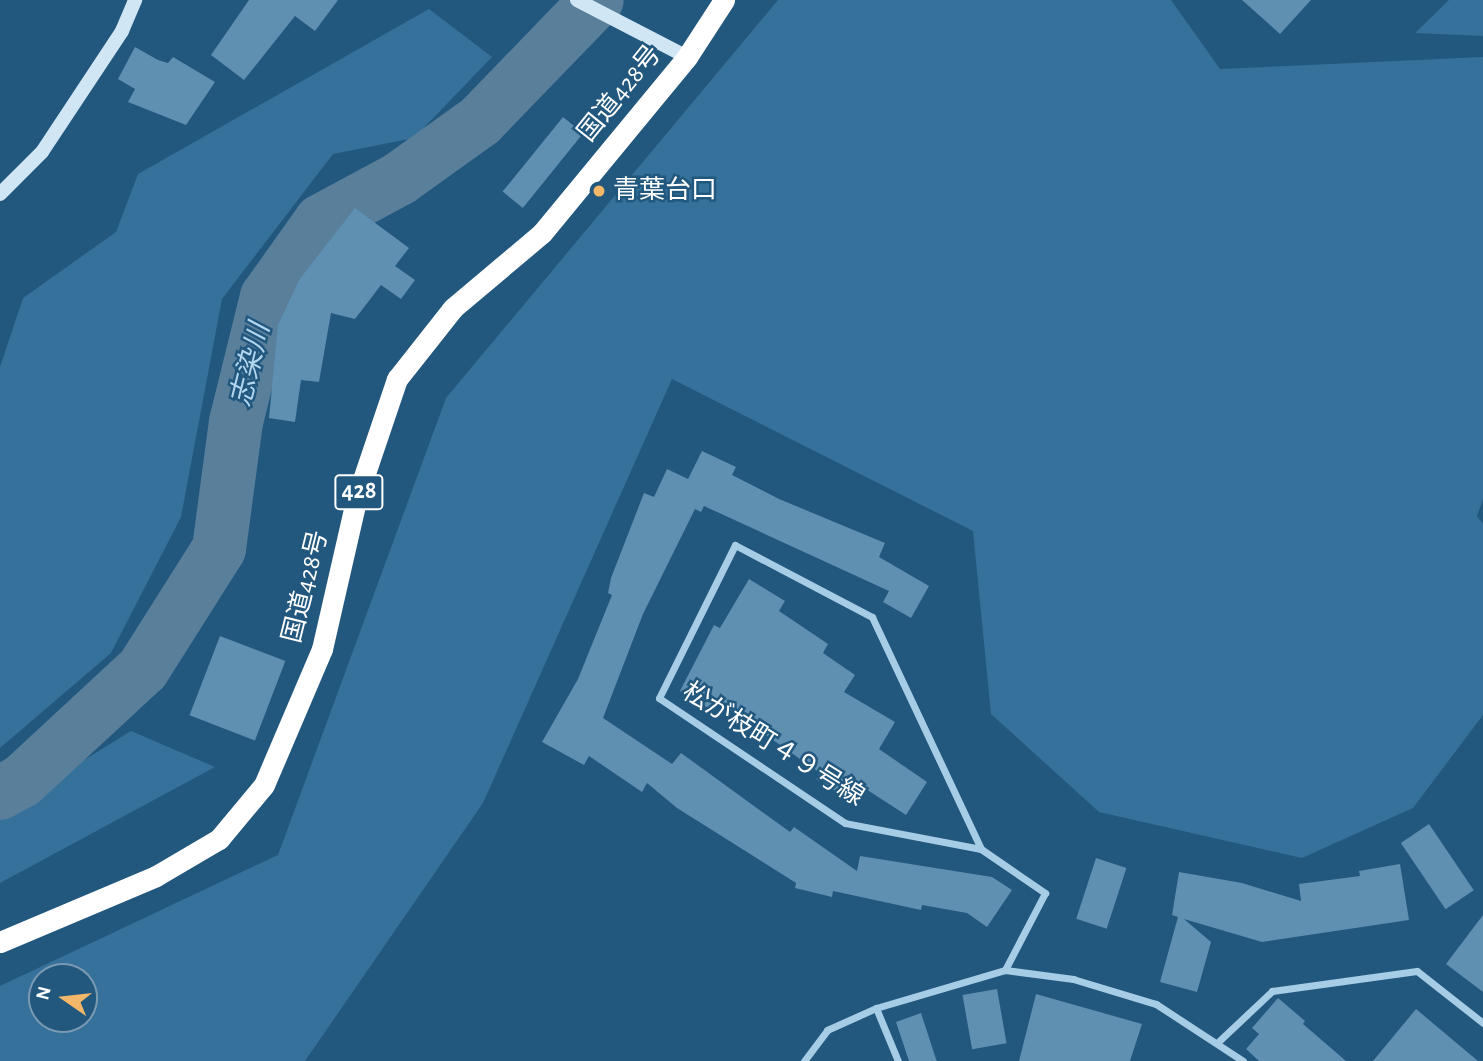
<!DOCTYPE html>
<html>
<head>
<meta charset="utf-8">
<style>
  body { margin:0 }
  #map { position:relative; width:1483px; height:1061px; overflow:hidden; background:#22577e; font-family:"Alegreya Sans","Noto Sans JP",sans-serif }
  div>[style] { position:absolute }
  .green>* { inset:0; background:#35719b }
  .river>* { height:54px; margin:-27px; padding:0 27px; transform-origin:27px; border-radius:27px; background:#597f9b }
  .building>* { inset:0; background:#5f8fb1; transform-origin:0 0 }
  .street>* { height:7px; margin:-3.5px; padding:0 3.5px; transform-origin:3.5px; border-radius:3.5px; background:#a7cce6 }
  .secondary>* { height:14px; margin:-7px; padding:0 7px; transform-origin:7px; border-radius:7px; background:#d1e6f5 }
  .highway>* { height:21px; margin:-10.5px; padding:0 10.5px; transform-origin:10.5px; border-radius:10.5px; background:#fff }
  .dots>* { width:19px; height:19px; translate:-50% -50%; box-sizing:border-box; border:4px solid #22577e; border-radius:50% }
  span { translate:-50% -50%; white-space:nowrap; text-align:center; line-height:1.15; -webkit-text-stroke:5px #22577e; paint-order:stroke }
  .shield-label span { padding:2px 5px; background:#22577e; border:2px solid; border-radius:5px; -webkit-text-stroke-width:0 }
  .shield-label { font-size:24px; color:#fff; font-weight:700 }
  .street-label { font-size:26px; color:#fff }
  .poi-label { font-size:26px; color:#fff }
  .left { translate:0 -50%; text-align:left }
  .water-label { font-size:28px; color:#b2d6ee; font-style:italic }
  .north { position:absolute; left:28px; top:963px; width:70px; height:70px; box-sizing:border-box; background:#22577e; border:2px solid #7a9ab2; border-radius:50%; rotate:284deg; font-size:19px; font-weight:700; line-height:28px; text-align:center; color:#fff }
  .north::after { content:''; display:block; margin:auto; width:24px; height:32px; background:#f2b769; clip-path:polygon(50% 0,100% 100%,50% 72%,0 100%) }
</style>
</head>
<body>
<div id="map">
  <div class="green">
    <div style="clip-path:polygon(evenodd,778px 0,1171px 0,1220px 69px,1483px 57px,1483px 499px,1477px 516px,1483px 524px,1483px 715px,1413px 808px,1302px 858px,1099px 812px,991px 714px,973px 531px,672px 379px,483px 803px,305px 1061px,0 1061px,0 986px,278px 855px,446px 398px,778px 0,42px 977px,84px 977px,84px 1019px,42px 1019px,42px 977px)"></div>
    <div style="clip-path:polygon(1449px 0,1483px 0,1483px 36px,1415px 33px)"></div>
    <div style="clip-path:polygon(429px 9px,492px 57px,414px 138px,333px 154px,222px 299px,181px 517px,111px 653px,0 748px,0 367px,23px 298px,116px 232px,138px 174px)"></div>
    <div style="clip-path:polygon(131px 731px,215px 767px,0 883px,0 812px)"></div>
  </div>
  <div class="river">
    <div style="left:0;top:793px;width:25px;rotate:-29deg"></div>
    <div style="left:22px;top:781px;width:165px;rotate:-42.8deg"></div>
    <div style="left:143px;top:669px;width:142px;rotate:-57.7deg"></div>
    <div style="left:219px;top:549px;width:128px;rotate:-82.4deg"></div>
    <div style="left:236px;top:422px;width:129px;rotate:-76.1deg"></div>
    <div style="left:267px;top:297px;width:93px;rotate:-54.6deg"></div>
    <div style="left:321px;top:221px;width:89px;rotate:-28.3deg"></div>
    <div style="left:399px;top:179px;width:100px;rotate:-35.6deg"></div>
    <div style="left:480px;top:121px;width:168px;rotate:-46deg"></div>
  </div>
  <div class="building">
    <div style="clip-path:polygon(249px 0,338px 0,315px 31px,295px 16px,244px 80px,211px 55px)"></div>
    <div style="clip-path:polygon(1242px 0,1311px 0,1280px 34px)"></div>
    <div style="clip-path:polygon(135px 47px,158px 60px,168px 63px,173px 57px,215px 82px,186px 125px,128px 102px,135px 89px,118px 79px)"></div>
    <div style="left:563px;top:117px;width:26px;height:96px;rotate:39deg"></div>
    <div style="clip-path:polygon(355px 208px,409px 248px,395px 266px,415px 280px,401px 299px,381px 285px,355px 319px,331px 313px,319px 382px,301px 380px,295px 422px,269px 418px,278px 325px,299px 280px)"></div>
    <div style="clip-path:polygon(702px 451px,736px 467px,732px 475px,779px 499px,885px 543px,879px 557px,929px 586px,911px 618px,883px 602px,889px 591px,704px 506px,701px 512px,695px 509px,643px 614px,603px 718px,672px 764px,681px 753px,790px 832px,794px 827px,857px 871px,860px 856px,992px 877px,1012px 890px,987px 927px,967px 913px,922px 905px,921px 910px,833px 891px,832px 897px,795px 888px,796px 883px,677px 808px,647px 783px,642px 792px,589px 756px,584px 765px,542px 742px,578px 679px,612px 595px,608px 593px,611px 578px,644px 493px,654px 497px,667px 469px,688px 479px)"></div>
    <div style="clip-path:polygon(749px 579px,785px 601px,779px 611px,828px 644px,823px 653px,855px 675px,844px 692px,895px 722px,879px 749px,927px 782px,906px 815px,852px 780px,843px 796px,816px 779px,820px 773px,719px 702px,713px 711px,680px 691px,714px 625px,720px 628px)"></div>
    <div style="left:220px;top:636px;width:70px;height:85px;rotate:21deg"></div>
    <div style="left:1429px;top:824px;width:80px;height:34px;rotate:56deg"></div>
    <div style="left:1096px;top:858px;width:32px;height:64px;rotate:18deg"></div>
    <div style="clip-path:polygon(1400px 864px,1409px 920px,1262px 942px,1184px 919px,1211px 942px,1197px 992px,1160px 982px,1178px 917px,1172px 915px,1179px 872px,1242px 883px,1301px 901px,1299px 884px,1360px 876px,1359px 871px)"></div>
    <div style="clip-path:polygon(1483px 915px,1483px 992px,1446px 964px)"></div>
    <div style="left:997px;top:989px;width:55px;height:35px;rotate:80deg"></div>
    <div style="clip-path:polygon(1036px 994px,1142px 1024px,1130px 1061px,1019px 1061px)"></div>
    <div style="clip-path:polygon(1278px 998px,1305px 1021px,1303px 1024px,1346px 1061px,1259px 1061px,1246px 1049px,1259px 1034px,1252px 1028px)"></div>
    <div style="clip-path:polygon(1416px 1009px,1478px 1061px,1373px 1061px)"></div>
    <div style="clip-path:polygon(921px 1013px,936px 1059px,937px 1061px,909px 1061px,896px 1022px)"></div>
  </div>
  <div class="street">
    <div style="left:981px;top:849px;width:138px;rotate:-169.2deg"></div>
    <div style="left:845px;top:823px;width:224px;rotate:-146.1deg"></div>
    <div style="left:659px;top:698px;width:171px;rotate:-63.6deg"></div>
    <div style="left:735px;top:545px;width:155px;rotate:27.7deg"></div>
    <div style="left:872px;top:617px;width:256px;rotate:64.8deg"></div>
    <div style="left:981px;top:849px;width:78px;rotate:34.5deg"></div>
    <div style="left:1045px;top:893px;width:87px;rotate:117.5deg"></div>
    <div style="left:876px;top:1008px;width:57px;rotate:67.5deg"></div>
    <div style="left:1219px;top:1041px;width:73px;rotate:-43.3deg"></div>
    <div style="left:1272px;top:991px;width:146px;rotate:-7.9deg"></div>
    <div style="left:1417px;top:971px;width:84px;rotate:38.2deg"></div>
    <div style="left:804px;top:1061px;width:39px;rotate:-53deg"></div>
    <div style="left:827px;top:1030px;width:54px;rotate:-24.2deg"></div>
    <div style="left:876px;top:1008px;width:134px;rotate:-16.4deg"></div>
    <div style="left:1005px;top:970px;width:69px;rotate:7.5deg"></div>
    <div style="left:1073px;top:979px;width:87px;rotate:16.8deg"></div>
    <div style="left:1156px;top:1004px;width:104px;rotate:33.2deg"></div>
  </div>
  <div class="secondary">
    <div style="left:577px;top:0;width:124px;rotate:27.4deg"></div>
    <div style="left:0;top:194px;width:59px;rotate:-45deg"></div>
    <div style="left:42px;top:152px;width:145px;rotate:-56.5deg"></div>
    <div style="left:122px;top:31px;width:34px;rotate:-67deg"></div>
  </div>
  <div class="highway">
    <div style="left:0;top:942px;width:169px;rotate:-22.9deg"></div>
    <div style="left:156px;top:876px;width:73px;rotate:-30.4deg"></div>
    <div style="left:219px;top:839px;width:70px;rotate:-50.2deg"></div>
    <div style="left:264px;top:785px;width:148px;rotate:-66.9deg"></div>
    <div style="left:322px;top:649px;width:153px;rotate:-77.1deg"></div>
    <div style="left:356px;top:500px;width:128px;rotate:-71.3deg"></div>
    <div style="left:397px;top:379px;width:90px;rotate:-51.7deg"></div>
    <div style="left:453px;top:308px;width:116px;rotate:-40.1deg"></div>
    <div style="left:542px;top:233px;width:228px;rotate:-50.5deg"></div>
    <div style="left:687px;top:57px;width:68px;rotate:-57deg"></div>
  </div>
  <div class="dots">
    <div style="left:599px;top:191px;background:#f2b769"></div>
  </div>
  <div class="shield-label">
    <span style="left:359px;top:492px">428</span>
  </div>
  <div class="street-label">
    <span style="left:620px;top:94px;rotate:-51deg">国道428号</span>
    <span style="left:306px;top:587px;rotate:-76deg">国道428号</span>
    <span style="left:773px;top:745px;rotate:32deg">松が枝町４９号線</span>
  </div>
  <div class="poi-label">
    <span class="left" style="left:613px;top:191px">青葉台口</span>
  </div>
  <div class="water-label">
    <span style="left:251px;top:365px;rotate:-76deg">志染川</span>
  </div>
  <div class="north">N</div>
</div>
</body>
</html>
